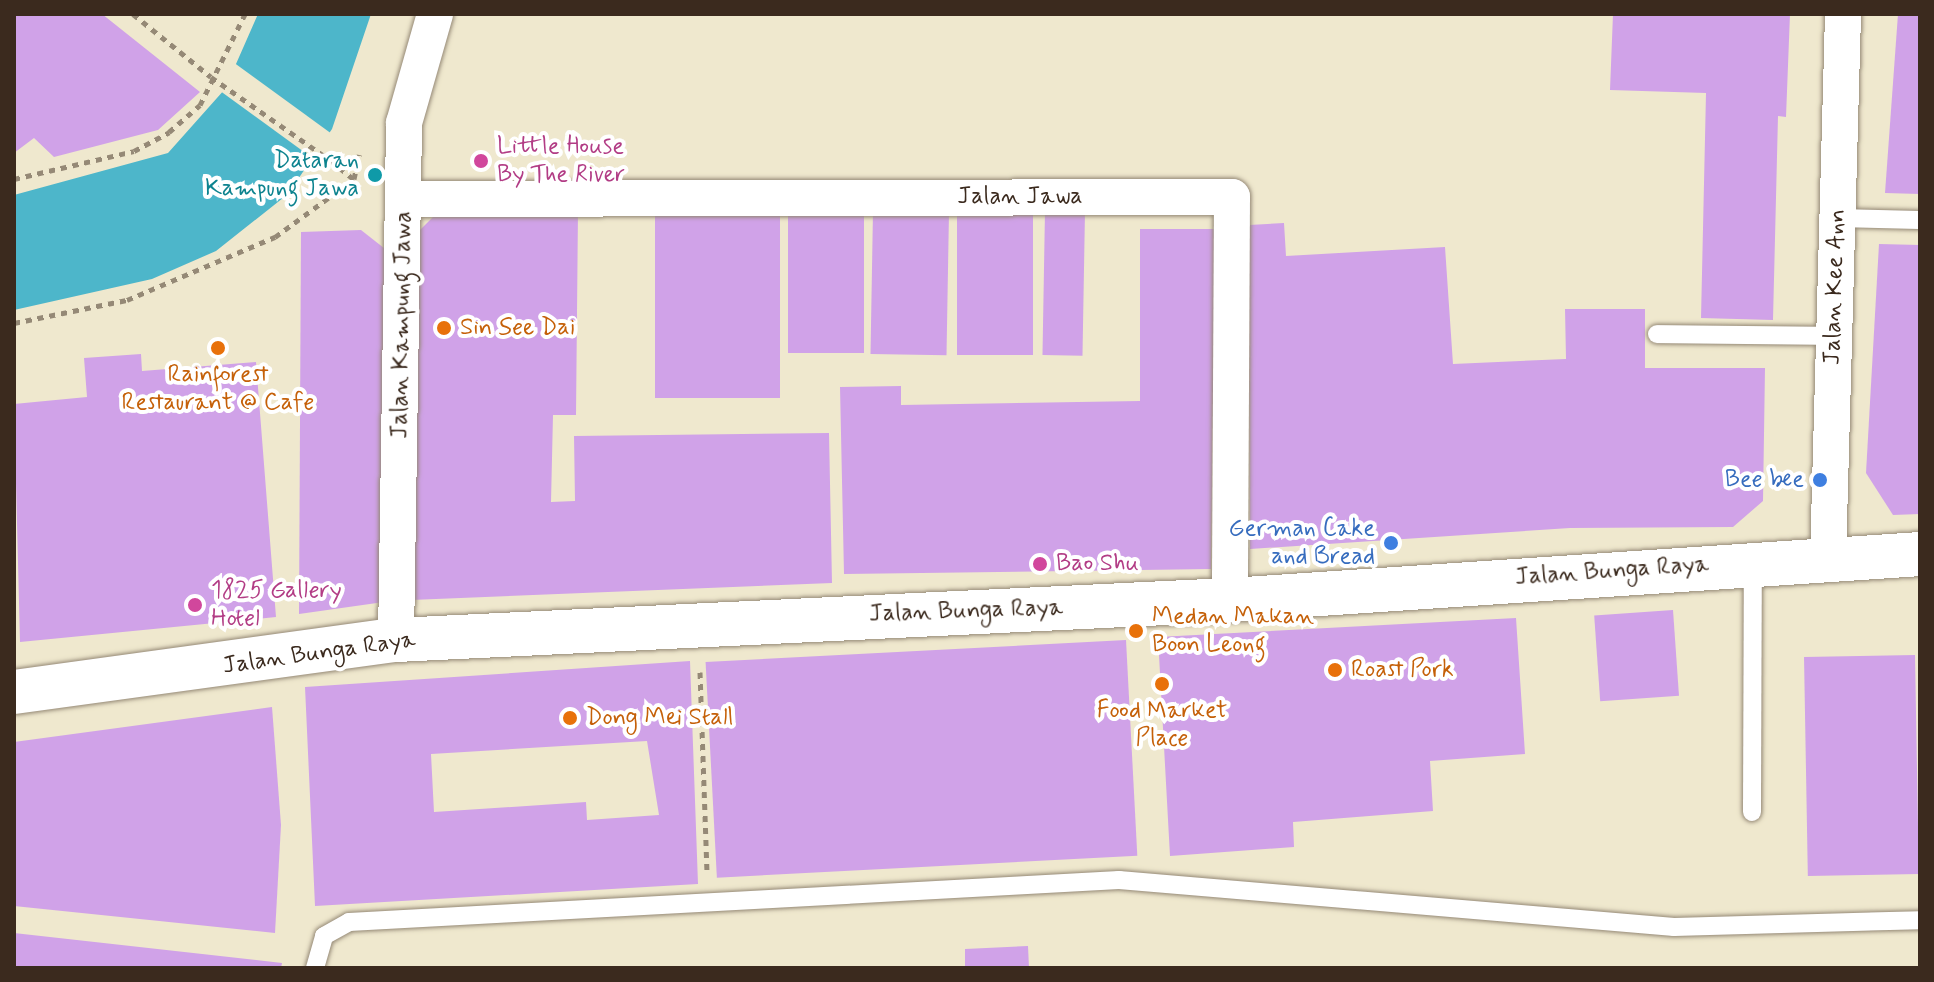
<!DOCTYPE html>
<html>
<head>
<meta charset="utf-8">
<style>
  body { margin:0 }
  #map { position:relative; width:1934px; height:982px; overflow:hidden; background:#efe8ce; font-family:Mynerve,sans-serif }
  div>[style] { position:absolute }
  .water>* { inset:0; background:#4db6ca }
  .pier>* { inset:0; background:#efe8ce; transform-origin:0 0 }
  .building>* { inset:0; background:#d0a2e8; transform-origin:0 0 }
  .path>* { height:5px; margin-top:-2.5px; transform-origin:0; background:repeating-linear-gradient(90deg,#958976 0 6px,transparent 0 12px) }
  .roads { filter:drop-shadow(0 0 2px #958976) drop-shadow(0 0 2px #958976) }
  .service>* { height:18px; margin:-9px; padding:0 9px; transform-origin:9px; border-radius:9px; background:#fff }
  .minor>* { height:36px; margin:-18px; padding:0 18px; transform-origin:18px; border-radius:18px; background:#fff }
  .tertiary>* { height:44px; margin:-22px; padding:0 22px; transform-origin:22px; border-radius:22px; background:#fff }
  .path-bridge>* { height:5px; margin-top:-2.5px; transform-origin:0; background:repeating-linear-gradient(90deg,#958976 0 6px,transparent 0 12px) }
  .dots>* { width:22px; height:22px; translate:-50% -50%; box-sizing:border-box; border:4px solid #fff; border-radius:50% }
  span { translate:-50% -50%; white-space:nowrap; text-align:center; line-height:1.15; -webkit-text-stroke:8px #fff; paint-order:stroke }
  .hotel-label { font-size:24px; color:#b23c85 }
  .left { translate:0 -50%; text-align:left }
  .culture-label { font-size:24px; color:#0d838f }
  .right { translate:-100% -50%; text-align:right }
  .street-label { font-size:24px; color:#3b2a1e }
  .food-label { font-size:24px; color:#c56008 }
  .shop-label { font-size:24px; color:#366cbe }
  .frame { position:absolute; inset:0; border:16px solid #3b2a1e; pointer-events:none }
</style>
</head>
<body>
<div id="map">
  <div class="water">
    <div style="clip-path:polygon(258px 14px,371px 14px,332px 129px,288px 194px,216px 251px,152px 279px,14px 310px,14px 195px,168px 153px,225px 89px)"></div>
  </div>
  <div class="pier">
    <div style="left:233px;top:62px;width:124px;height:31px;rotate:36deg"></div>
  </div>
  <div class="building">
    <div style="clip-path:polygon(14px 14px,102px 14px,200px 92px,158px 130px,54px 157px,34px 138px,14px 153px)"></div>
    <div style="clip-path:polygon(1613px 14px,1790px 14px,1786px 117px,1778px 116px,1773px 320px,1701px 318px,1706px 93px,1610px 90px)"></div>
    <div style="clip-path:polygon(1898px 14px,1920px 14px,1920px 194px,1885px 193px)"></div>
    <div style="left:655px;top:210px;width:125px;height:188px"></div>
    <div style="clip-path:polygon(439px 211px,578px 211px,576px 415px,553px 415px,551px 502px,575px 501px,574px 436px,829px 433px,832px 583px,411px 600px,417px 233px)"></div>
    <div style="left:788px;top:211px;width:76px;height:142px"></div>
    <div style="left:873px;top:211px;width:76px;height:143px;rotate:1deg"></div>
    <div style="left:1045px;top:211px;width:40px;height:144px;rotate:1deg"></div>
    <div style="left:957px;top:212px;width:76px;height:143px"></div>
    <div style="clip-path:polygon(1284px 223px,1286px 256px,1445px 247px,1453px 364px,1566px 359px,1565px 309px,1645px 309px,1645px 368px,1765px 368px,1763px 501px,1733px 527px,1570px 528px,1250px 549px,1249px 225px)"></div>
    <div style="clip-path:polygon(1140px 229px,1215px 229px,1211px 569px,844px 574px,840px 387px,901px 386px,901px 405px,1140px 401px)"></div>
    <div style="clip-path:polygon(361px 230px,389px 252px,384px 602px,299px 614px,301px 232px)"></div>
    <div style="clip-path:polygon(1879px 244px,1920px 245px,1920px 514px,1893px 515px,1866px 473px)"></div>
    <div style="clip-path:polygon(141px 354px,142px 371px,256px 362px,276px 617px,20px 642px,14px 404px,87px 397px,84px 358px)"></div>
    <div style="left:1673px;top:610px;width:86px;height:79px;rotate:86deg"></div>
    <div style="clip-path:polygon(1516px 618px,1525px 754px,1430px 761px,1433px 811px,1293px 822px,1294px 847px,1170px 856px,1158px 637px)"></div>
    <div style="left:1126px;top:640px;width:216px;height:421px;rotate:87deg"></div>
    <div style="left:1915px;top:655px;width:219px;height:111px;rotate:89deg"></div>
    <div style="clip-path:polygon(evenodd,690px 661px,698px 884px,315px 906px,305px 687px,690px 661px,647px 741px,659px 815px,587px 820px,586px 802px,434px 812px,431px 754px,647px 741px)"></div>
    <div style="clip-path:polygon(272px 707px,281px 825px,275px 933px,14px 906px,14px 742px)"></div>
    <div style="clip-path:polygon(14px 933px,282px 963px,281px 968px,14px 968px)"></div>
    <div style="clip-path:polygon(1028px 946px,1029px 968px,965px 968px,965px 949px)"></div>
  </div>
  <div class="path">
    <div style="left:133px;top:14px;width:100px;rotate:38.9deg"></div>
    <div style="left:330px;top:160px;width:32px;rotate:39deg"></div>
    <div style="left:14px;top:179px;width:123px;rotate:-13.1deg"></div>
    <div style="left:134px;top:151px;width:40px;rotate:-28deg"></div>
    <div style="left:169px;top:132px;width:41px;rotate:-41.1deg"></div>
    <div style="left:200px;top:105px;width:102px;rotate:-63.7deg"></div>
    <div style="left:14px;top:323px;width:115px;rotate:-11.5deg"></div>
    <div style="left:127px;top:300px;width:161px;rotate:-23.1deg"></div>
    <div style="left:275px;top:237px;width:98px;rotate:-36.3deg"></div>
    <div style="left:354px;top:179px;width:25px;rotate:-78deg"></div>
    <div style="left:700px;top:672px;width:198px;rotate:88deg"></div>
  </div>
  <div class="roads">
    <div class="service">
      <div style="left:1837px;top:218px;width:83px;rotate:1.4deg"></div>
      <div style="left:1657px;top:334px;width:177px;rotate:0.6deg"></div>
      <div style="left:1752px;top:812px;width:247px;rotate:-89.8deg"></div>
      <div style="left:315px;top:968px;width:33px;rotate:-74deg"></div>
      <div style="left:324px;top:936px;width:29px;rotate:-29deg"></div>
      <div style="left:349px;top:922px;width:771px;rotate:-3.12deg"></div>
      <div style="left:1119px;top:880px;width:557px;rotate:4.84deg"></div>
      <div style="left:1674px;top:927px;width:246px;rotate:-1.6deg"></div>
    </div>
    <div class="minor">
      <div style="left:404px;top:199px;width:828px;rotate:-0.14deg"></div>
      <div style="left:1232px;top:197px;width:403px;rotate:90.3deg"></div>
      <div style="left:1828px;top:559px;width:545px;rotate:-88.42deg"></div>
      <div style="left:396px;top:640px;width:517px;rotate:-89.11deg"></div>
      <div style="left:404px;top:123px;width:113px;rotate:-74.1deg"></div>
    </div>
    <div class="tertiary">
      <div style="left:14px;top:692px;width:386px;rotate:-7.8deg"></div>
      <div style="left:396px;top:640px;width:835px;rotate:-2.75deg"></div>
      <div style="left:1230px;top:600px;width:692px;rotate:-3.81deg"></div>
    </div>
  </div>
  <div class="path-bridge">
    <div style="left:211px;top:77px;width:145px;rotate:34.9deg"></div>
  </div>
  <div class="dots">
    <div style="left:481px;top:161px;background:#d1479c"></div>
    <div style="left:375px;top:175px;background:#0f9aa8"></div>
    <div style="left:444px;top:328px;background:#e8710a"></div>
    <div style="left:218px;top:348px;background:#e8710a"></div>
    <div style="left:1820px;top:480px;background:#3f7fe0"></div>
    <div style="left:1391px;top:543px;background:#3f7fe0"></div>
    <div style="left:1040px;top:564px;background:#d1479c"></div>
    <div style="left:195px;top:605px;background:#d1479c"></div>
    <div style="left:1136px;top:631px;background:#e8710a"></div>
    <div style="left:1335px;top:670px;background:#e8710a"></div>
    <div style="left:1162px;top:684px;background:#e8710a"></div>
    <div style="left:570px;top:718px;background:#e8710a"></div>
  </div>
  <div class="hotel-label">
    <span class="left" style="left:497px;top:161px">Little House<br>By The River</span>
    <span class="left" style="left:1056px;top:564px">Bao Shu</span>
    <span class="left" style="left:211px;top:605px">1825 Gallery<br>Hotel</span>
  </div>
  <div class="culture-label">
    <span class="right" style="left:359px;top:175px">Dataran<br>Kampung Jawa</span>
  </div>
  <div class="street-label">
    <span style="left:1020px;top:197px">Jalan Jawa</span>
    <span style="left:1835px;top:287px;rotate:-88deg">Jalan Kee Ann</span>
    <span style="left:402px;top:325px;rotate:-89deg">Jalan Kampung Jawa</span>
    <span style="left:1612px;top:571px;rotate:-4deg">Jalan Bunga Raya</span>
    <span style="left:966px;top:611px;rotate:-2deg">Jalan Bunga Raya</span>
    <span style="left:319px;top:653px;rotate:-8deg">Jalan Bunga Raya</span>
  </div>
  <div class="food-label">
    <span class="left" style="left:460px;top:328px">Sin See Dai</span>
    <span style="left:218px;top:389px">Rainforest<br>Restaurant @ Cafe</span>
    <span class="left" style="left:1152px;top:631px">Medan Makan<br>Boon Leong</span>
    <span class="left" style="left:1351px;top:670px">Roast Pork</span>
    <span style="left:1162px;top:725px">Food Market<br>Place</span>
    <span class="left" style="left:586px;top:718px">Dong Mei Stall</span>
  </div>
  <div class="shop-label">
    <span class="right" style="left:1804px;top:480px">Bee bee</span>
    <span class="right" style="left:1375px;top:543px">German Cake<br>and Bread</span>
  </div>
  <div class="frame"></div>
</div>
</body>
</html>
